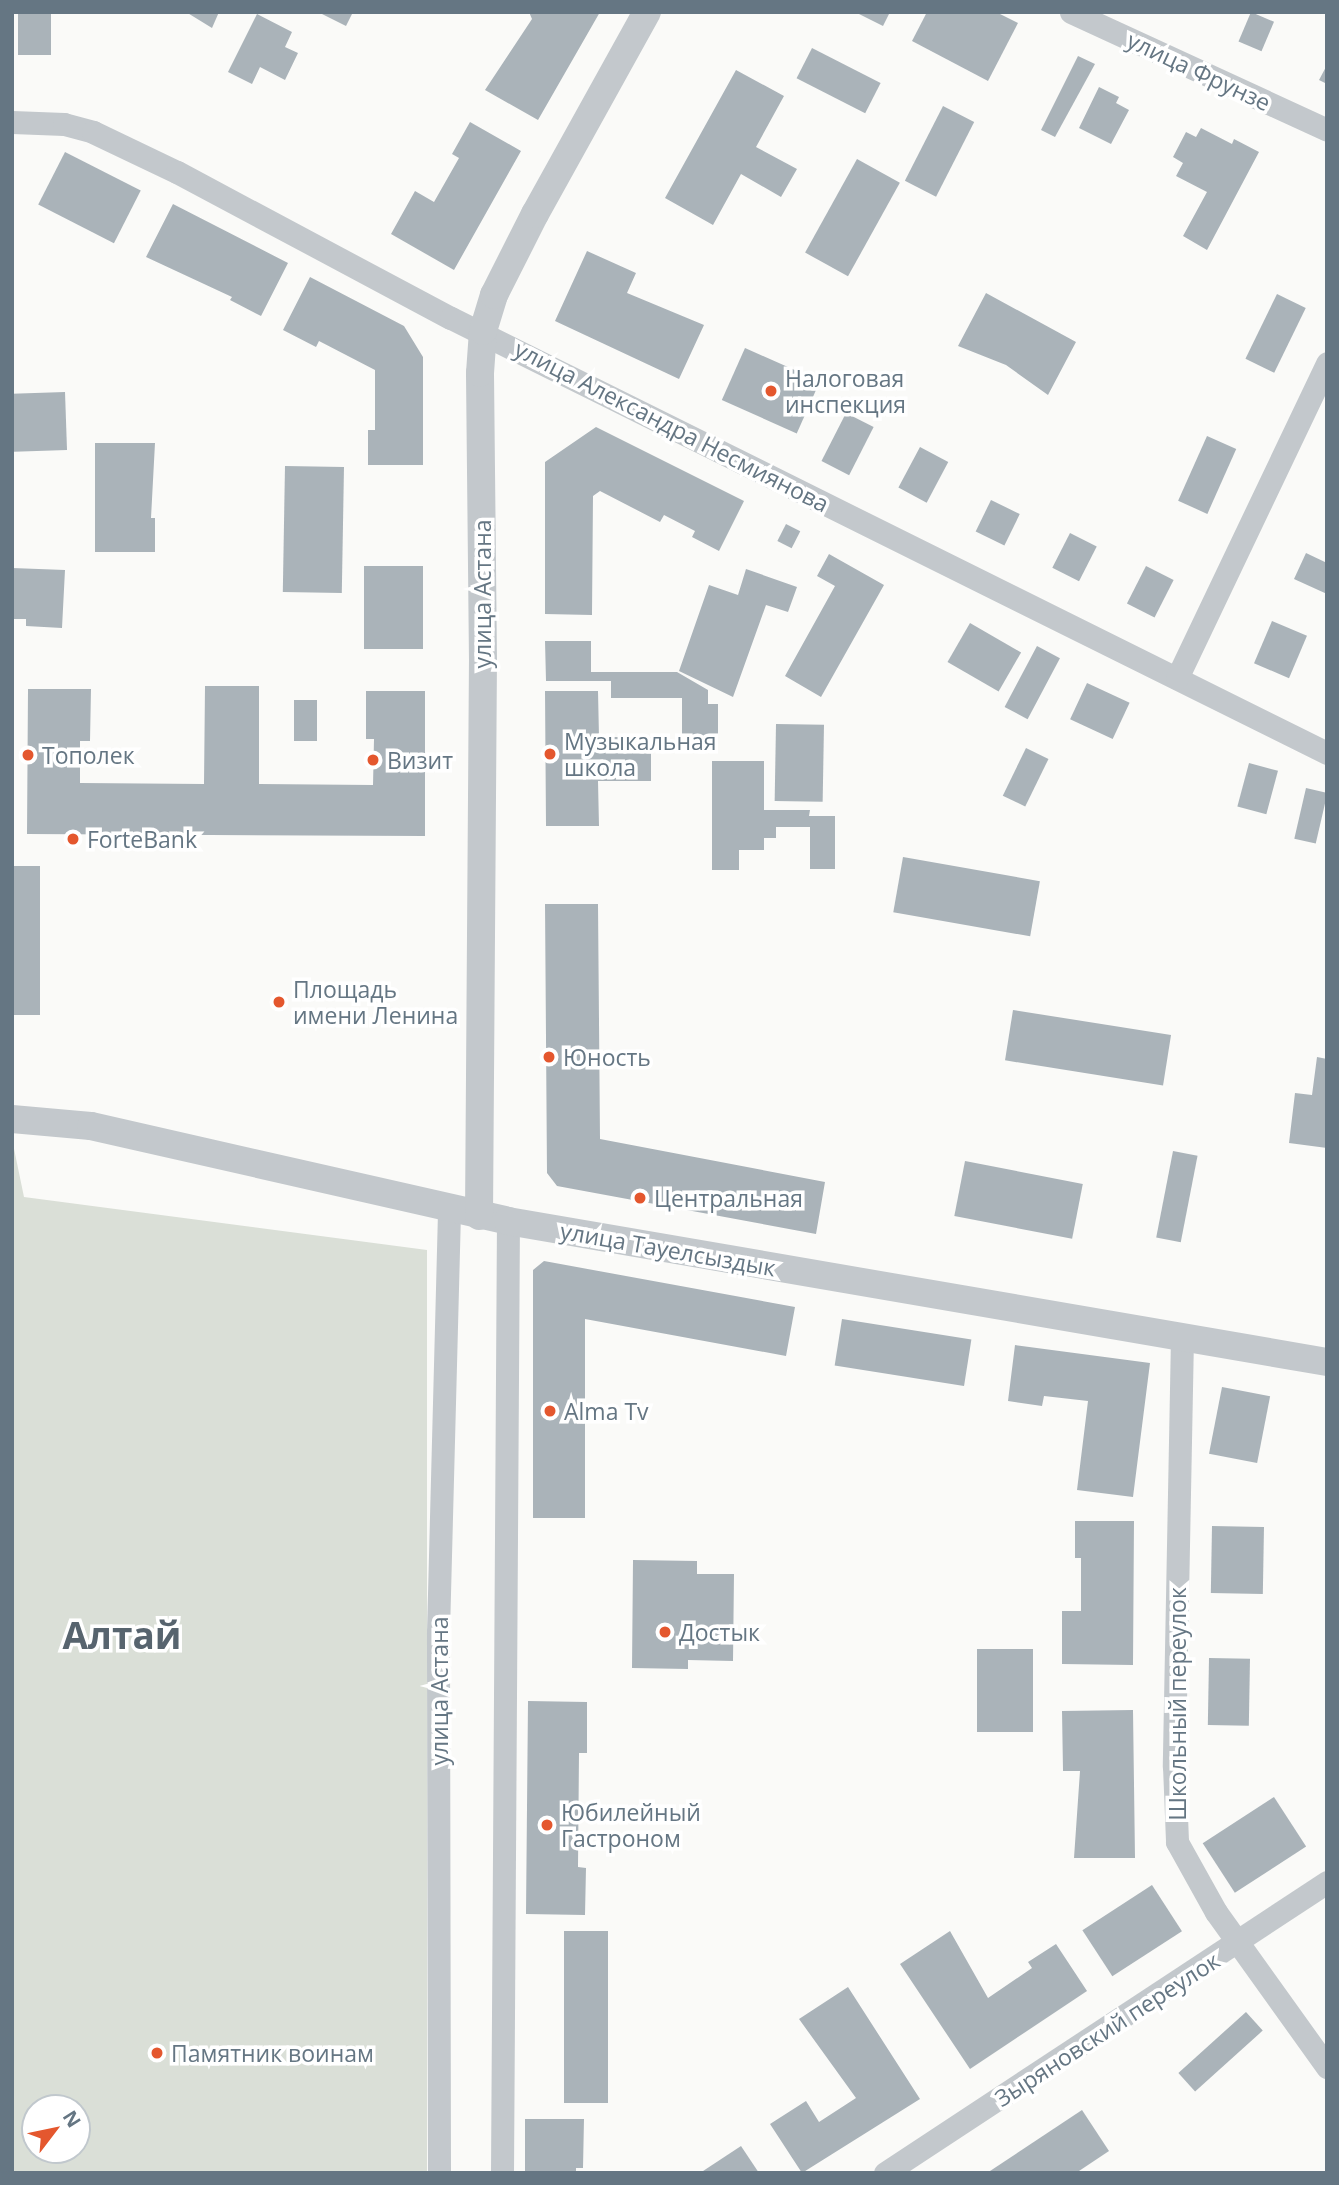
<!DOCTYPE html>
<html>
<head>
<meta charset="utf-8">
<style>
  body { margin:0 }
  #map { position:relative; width:1339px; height:2185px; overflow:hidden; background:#fafaf8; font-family:"Open Sans",sans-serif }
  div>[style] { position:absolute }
  .green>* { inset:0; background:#dadfd7 }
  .building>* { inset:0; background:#aab3b9; transform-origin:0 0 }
  .minor>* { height:23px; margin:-11.5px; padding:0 11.5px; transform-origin:11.5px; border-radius:11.5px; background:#c3c8cc }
  .tertiary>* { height:28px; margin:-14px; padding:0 14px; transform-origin:14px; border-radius:14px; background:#c3c8cc }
  .dots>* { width:19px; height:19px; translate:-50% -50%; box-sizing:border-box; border:4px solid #fff; border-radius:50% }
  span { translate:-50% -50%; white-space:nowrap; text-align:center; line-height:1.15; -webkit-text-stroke:7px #fff; paint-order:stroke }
  .street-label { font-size:23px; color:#657683 }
  .poi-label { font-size:23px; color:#657683 }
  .left { translate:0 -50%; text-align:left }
  .town-label { font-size:37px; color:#57646e; font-weight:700 }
  .frame { position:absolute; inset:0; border:14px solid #657683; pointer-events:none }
  .north { position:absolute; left:21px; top:2094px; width:70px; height:70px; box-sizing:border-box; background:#fff; border:2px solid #c1c8cd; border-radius:50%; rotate:58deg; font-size:19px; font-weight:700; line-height:28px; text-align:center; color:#657683 }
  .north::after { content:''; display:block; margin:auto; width:24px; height:32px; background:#e4572e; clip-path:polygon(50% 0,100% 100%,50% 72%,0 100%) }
</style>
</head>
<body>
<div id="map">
  <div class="green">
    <div style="clip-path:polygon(evenodd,12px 1139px,24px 1197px,427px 1250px,427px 2173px,12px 2173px,12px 1139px,35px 2108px,77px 2108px,77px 2150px,35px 2150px,35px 2108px)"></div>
  </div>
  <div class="building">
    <div style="left:18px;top:12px;width:33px;height:43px"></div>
    <div style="clip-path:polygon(186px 12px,219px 12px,212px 28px)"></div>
    <div style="clip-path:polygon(318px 12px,353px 12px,346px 26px)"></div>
    <div style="clip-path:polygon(529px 12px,600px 12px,538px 120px,485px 90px,532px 19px)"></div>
    <div style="clip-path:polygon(855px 12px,890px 12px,883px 26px)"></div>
    <div style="clip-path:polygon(927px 12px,996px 12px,1018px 23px,988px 81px,912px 41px)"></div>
    <div style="left:1251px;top:12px;width:25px;height:32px;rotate:23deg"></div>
    <div style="clip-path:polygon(257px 14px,292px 32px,285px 47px,298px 53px,285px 80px,260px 67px,252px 84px,228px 72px)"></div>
    <div style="left:812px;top:48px;width:77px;height:34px;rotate:27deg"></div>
    <div style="clip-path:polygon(1078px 56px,1095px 64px,1055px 137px,1041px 130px)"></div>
    <div style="clip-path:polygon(1327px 65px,1327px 84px,1319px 80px)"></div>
    <div style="clip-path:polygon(736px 70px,784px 96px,756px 147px,797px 169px,781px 197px,741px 174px,713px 225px,665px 198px)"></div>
    <div style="clip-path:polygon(1099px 87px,1119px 97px,1116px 103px,1129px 110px,1111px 144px,1079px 128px)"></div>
    <div style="left:943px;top:106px;width:35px;height:84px;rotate:27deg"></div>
    <div style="clip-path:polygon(470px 122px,521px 151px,454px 270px,391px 234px,415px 191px,434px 202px,459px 158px,452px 154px)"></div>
    <div style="clip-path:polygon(1201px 128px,1232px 144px,1234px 139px,1259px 152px,1207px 250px,1183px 236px,1207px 192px,1176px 176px,1183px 163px,1173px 157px,1186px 132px,1196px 137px)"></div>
    <div style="left:65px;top:152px;width:85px;height:59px;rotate:27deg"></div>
    <div style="left:857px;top:159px;width:49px;height:107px;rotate:29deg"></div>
    <div style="clip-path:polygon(173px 204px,288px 263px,261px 316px,230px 300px,232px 297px,146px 257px)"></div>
    <div style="clip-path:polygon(587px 251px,636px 273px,627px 293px,704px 325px,679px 379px,555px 321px)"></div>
    <div style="clip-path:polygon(310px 277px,404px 326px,423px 357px,423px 465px,368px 465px,368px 430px,375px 430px,375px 370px,319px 341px,316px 347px,283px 330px)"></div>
    <div style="clip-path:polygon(986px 293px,1076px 342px,1048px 395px,1006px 365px,958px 346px)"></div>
    <div style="left:1277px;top:294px;width:32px;height:72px;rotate:26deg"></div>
    <div style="left:745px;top:348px;width:82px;height:57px;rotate:24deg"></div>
    <div style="left:65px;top:392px;width:58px;height:53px;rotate:88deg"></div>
    <div style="left:846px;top:413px;width:31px;height:54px;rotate:27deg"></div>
    <div style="clip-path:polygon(596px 427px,744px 501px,719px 551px,692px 537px,695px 531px,664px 515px,660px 522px,600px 491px,593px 496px,592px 615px,545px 614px,545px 462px)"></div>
    <div style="left:1207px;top:436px;width:32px;height:71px;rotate:24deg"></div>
    <div style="clip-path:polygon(95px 443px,155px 443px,151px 518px,155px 518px,155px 552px,95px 552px)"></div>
    <div style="left:920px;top:447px;width:32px;height:46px;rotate:28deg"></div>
    <div style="left:285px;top:466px;width:59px;height:126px;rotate:1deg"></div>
    <div style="left:991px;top:500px;width:32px;height:35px;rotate:26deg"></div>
    <div style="left:786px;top:524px;width:16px;height:19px;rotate:27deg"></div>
    <div style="left:1070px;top:533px;width:30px;height:39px;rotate:27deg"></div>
    <div style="clip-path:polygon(1306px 553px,1327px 563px,1327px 594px,1294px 579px)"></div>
    <div style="clip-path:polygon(829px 554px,884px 585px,821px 697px,785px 676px,835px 586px,817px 576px)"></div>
    <div style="left:364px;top:566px;width:59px;height:83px"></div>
    <div style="left:1146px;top:566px;width:31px;height:42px;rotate:27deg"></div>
    <div style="clip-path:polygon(12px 568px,65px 570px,62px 628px,26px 626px,26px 619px,12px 619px)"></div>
    <div style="clip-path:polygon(746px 569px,797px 587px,788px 612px,766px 605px,733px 697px,679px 671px,709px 585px,738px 595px)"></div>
    <div style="left:1272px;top:621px;width:38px;height:46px;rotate:23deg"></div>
    <div style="left:970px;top:623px;width:59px;height:45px;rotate:30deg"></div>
    <div style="clip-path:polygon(545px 641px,591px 641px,591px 672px,677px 672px,708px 690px,708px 704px,718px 704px,718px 736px,682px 736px,682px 698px,611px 698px,611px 681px,546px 681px)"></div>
    <div style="left:1037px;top:646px;width:26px;height:69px;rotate:28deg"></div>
    <div style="left:1087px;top:683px;width:47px;height:40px;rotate:25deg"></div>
    <div style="clip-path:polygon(205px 686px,259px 686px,259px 784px,373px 785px,374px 739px,366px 739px,366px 691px,425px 691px,425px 836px,27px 834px,28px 689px,91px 689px,90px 741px,80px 741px,80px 783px,204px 784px)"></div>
    <div style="clip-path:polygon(545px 691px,598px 691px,599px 737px,651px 737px,651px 781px,598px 781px,599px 826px,546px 826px)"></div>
    <div style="left:294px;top:700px;width:23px;height:41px"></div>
    <div style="left:776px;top:724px;width:48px;height:77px;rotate:1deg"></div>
    <div style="left:1026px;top:748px;width:25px;height:53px;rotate:26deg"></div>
    <div style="clip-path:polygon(712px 761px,764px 761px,764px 810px,810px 810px,809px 816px,835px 816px,835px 869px,810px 869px,810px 827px,776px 827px,776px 838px,764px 838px,764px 850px,739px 850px,739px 870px,712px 870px)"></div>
    <div style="left:1249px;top:763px;width:30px;height:45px;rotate:15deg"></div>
    <div style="left:1306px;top:788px;width:22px;height:52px;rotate:13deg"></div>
    <div style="left:903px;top:857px;width:139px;height:56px;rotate:10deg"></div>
    <div style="left:12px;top:866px;width:28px;height:149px"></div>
    <div style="clip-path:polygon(545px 904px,598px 904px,600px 1139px,825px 1182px,816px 1234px,557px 1186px,547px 1173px)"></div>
    <div style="left:1013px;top:1010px;width:160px;height:51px;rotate:9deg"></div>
    <div style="clip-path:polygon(1317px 1057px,1327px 1059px,1327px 1148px,1289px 1143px,1295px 1093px,1312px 1095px)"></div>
    <div style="left:1173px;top:1151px;width:25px;height:88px;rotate:11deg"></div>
    <div style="left:965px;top:1161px;width:120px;height:56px;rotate:11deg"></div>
    <div style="clip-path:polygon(544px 1261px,795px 1307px,786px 1356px,585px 1319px,585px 1518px,533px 1518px,533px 1270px)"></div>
    <div style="left:842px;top:1319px;width:131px;height:47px;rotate:9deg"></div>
    <div style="clip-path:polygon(1015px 1345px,1150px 1363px,1133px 1497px,1077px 1490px,1088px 1401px,1044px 1396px,1042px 1406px,1008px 1401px)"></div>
    <div style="left:1222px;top:1387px;width:49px;height:68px;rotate:11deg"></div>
    <div style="clip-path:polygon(1075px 1521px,1134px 1521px,1133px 1665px,1062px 1664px,1062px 1611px,1081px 1611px,1081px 1558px,1075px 1558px)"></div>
    <div style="left:1212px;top:1526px;width:52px;height:67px;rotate:1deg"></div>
    <div style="clip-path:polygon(633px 1560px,697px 1561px,697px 1574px,734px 1574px,733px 1661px,688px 1660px,688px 1669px,632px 1668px)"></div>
    <div style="left:977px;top:1649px;width:56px;height:83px"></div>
    <div style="left:1209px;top:1658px;width:41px;height:67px;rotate:1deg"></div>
    <div style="clip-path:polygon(528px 1701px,587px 1702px,587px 1753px,579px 1753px,578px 1867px,586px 1868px,585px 1915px,526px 1914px)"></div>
    <div style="clip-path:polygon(1133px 1710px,1135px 1858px,1074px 1858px,1080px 1771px,1063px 1771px,1062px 1711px)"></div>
    <div style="left:1274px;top:1797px;width:59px;height:85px;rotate:57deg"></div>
    <div style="left:1152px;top:1885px;width:55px;height:83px;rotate:57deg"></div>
    <div style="left:564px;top:1931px;width:44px;height:172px"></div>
    <div style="clip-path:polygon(950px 1931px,988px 1998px,1032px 1968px,1028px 1962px,1056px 1944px,1087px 1991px,970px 2069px,900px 1964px)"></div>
    <div style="clip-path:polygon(848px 1987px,920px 2099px,802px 2173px,770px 2124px,806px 2101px,819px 2122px,856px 2098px,799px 2019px)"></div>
    <div style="left:1246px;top:2012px;width:25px;height:91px;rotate:48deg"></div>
    <div style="clip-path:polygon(1082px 2110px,1109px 2151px,1076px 2173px,987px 2173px)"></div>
    <div style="clip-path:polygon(525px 2119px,584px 2119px,583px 2168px,576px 2168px,576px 2173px,525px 2173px)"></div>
    <div style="clip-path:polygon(741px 2146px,759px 2173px,700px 2173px)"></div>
  </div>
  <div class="minor">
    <div style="left:1071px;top:12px;width:282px;rotate:24.7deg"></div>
    <div style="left:12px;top:122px;width:52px;rotate:2.2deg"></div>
    <div style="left:64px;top:124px;width:30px;rotate:15deg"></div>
    <div style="left:93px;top:132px;width:93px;rotate:25.5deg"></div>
    <div style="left:177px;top:172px;width:310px;rotate:28.1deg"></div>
    <div style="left:451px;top:318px;width:978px;rotate:26.41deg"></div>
    <div style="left:1177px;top:678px;width:349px;rotate:-64.5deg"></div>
    <div style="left:1182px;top:1337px;width:429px;rotate:91.1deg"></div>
    <div style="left:1174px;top:1766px;width:76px;rotate:87.7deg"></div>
    <div style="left:1177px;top:1842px;width:80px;rotate:60.9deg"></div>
    <div style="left:1216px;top:1912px;width:191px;rotate:54.4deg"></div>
    <div style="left:439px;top:2173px;width:541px;rotate:-90.11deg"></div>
    <div style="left:438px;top:1632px;width:423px;rotate:-88.5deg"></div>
    <div style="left:502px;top:2173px;width:952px;rotate:-89.64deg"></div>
    <div style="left:885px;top:2173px;width:529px;rotate:-33.36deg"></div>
  </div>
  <div class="tertiary">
    <div style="left:12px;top:1119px;width:79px;rotate:5.1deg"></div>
    <div style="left:91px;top:1126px;width:428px;rotate:12.8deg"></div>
    <div style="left:508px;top:1221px;width:831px;rotate:9.77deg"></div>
    <div style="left:479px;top:1216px;width:555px;rotate:-89.59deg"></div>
    <div style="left:483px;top:661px;width:288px;rotate:-90.6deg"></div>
    <div style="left:480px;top:373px;width:42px;rotate:-85.9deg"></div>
    <div style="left:483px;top:331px;width:38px;rotate:-73deg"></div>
    <div style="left:494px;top:295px;width:91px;rotate:-63.2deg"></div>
    <div style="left:535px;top:214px;width:231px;rotate:-61deg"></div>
  </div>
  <div class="dots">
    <div style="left:771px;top:391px;background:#e4572e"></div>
    <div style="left:550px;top:754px;background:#e4572e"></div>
    <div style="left:28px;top:755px;background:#e4572e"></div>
    <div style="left:373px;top:760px;background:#e4572e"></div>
    <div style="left:73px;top:839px;background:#e4572e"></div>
    <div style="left:279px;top:1002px;background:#e4572e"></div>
    <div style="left:549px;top:1057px;background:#e4572e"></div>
    <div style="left:640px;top:1198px;background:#e4572e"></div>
    <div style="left:550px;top:1411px;background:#e4572e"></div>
    <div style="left:665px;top:1632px;background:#e4572e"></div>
    <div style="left:547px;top:1825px;background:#e4572e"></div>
    <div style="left:157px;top:2053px;background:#e4572e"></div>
  </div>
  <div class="street-label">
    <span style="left:1199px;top:71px;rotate:25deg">улица Фрунзе</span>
    <span style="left:672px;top:426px;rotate:27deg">улица Александра Несмиянова</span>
    <span style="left:482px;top:594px;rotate:-90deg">улица Астана</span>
    <span style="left:668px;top:1249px;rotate:10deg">улица Тауелсыздык</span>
    <span style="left:439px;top:1691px;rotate:-90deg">улица Астана</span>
    <span style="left:1177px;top:1704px;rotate:-90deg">Школьный переулок</span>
    <span style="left:1107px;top:2029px;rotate:-33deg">Зыряновский переулок</span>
  </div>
  <div class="poi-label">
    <span class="left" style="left:785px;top:391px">Налоговая<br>инспекция</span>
    <span class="left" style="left:564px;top:754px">Музыкальная<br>школа</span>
    <span class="left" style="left:42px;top:755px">Тополек</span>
    <span class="left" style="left:387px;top:760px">Визит</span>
    <span class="left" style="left:87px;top:839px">ForteBank</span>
    <span class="left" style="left:293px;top:1002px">Площадь<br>имени Ленина</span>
    <span class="left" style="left:563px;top:1057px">Юность</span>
    <span class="left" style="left:654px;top:1198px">Центральная</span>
    <span class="left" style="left:564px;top:1411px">Alma Tv</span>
    <span class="left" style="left:679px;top:1632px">Достык</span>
    <span class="left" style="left:561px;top:1825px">Юбилейный<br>Гастроном</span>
    <span class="left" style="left:171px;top:2053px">Памятник воинам</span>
  </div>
  <div class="town-label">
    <span style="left:122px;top:1635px">Алтай</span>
  </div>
  <div class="frame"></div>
  <div class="north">N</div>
</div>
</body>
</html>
